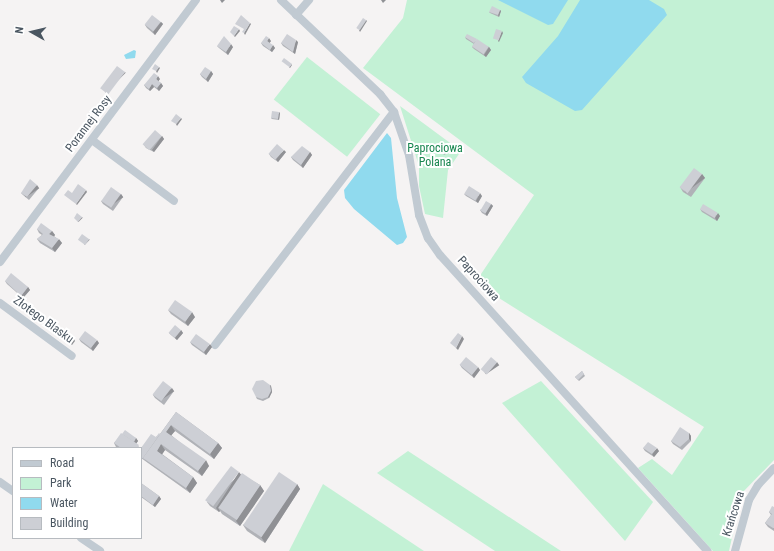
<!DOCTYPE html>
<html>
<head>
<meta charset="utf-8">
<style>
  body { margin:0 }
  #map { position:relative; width:774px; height:551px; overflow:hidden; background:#f5f3f3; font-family:"Roboto Condensed",sans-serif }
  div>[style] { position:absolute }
  .green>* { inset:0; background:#c3f1d5; transform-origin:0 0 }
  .water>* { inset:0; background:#90daee }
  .minor>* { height:8px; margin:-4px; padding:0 4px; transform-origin:4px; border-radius:4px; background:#c1cad2 }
  .wall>* { inset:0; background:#b0b2b7 }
  .shaded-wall>* { inset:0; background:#909195; transform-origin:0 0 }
  .building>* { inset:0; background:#cdcfd5; transform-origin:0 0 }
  span { translate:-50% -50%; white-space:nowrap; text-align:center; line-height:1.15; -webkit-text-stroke:4px #fff; paint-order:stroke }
  .street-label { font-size:12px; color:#4a5661 }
  .park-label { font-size:12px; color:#17864f }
  .legend { position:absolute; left:12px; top:447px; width:130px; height:92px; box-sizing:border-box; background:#fff; border:1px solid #b7bbc0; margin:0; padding:5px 7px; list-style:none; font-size:12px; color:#4a5661 }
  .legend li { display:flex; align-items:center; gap:8px; height:20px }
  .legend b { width:20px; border:1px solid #b7bbc0 }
  .north { position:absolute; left:12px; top:12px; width:40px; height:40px; -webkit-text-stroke:3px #fff; paint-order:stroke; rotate:278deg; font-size:11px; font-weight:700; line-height:16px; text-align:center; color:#4a5661 }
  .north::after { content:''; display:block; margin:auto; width:14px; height:18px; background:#4a5661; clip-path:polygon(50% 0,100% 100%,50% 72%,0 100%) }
</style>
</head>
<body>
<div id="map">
  <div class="green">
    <div style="clip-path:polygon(407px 0,774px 0,774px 460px,742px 493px,729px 551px,713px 551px,638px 468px,652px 459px,672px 475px,704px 427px,475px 283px,534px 195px,363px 68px,403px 18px)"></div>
    <div style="left:307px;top:57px;width:93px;height:54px;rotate:38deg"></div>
    <div style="clip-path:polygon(400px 106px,461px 151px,448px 170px,443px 218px,425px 214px,419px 186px,419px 166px)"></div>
    <div style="clip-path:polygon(541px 381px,653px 502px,625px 541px,502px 403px)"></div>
    <div style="clip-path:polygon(408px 451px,561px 551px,495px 551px,377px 473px)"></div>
    <div style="clip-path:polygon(323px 484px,424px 551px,289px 551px)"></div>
  </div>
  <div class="water">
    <div style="clip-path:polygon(498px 0,568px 0,553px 24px,548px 25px)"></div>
    <div style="clip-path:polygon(580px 0,649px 0,664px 9px,667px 15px,582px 110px,575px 111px,526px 83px,522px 77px,558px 36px)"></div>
    <div style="clip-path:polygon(134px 50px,136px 51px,135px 58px,126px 59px,124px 55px)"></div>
    <div style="clip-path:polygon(387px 133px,391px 138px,397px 198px,407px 237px,403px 243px,397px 245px,354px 209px,345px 198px,344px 190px)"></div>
  </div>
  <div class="minor">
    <div style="left:281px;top:0;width:137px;rotate:43.5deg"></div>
    <div style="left:380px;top:94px;width:23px;rotate:52deg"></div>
    <div style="left:394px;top:112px;width:46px;rotate:70.8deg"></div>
    <div style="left:409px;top:155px;width:61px;rotate:80.5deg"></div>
    <div style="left:419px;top:215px;width:25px;rotate:69deg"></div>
    <div style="left:428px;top:238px;width:21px;rotate:55deg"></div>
    <div style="left:440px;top:255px;width:399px;rotate:47.9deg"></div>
    <div style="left:296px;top:15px;width:20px;rotate:-49deg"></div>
    <div style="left:92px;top:140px;width:102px;rotate:36.6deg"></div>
    <div style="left:0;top:262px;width:327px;rotate:-53.2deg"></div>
    <div style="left:0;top:303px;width:89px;rotate:36.4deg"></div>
    <div style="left:215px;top:345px;width:294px;rotate:-52.5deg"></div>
    <div style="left:0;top:482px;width:16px;rotate:35deg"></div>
    <div style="left:81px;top:538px;width:23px;rotate:34deg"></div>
    <div style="left:735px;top:551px;width:53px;rotate:-74.6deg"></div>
    <div style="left:749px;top:500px;width:17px;rotate:-59deg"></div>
    <div style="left:758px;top:485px;width:23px;rotate:-47deg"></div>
  </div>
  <div class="wall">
    <div style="clip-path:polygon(500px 10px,501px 11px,499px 17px,490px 13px,489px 12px)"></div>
    <div style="clip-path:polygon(161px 22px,163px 24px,155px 35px,147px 28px,145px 25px)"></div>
    <div style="clip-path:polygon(465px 37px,489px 47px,491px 50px,486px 57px,474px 49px,472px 47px,474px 44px,466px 39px)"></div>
    <div style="clip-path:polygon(271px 41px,269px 43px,275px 48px,272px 52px,263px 46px,261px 43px)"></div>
    <div style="clip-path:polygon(298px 42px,295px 54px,283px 46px,281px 43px)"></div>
    <div style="clip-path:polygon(217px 46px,233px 47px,228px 55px,219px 48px)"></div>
    <div style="clip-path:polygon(211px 71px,213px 74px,208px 82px,202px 77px,200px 74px)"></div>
    <div style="clip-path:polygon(160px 79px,158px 81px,161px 83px,163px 86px,159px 91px,154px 87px,150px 91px,146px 88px,144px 85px)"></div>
    <div style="clip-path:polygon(280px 113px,279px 120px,272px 119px,271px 118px)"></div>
    <div style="clip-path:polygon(162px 136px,164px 139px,154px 152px,146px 148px,144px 145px)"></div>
    <div style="clip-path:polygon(447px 144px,451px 151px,444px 155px,440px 149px)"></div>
    <div style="clip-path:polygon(286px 152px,278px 162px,271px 157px,269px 154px)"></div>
    <div style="clip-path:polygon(310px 152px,312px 155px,303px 168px,293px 160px,291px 157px)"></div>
    <div style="clip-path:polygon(702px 174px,705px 178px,691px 197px,683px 192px,680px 187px)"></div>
    <div style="clip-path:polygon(39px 188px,29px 200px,23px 195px,21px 193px)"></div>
    <div style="clip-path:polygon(121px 194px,123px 197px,113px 211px,103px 204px,101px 201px)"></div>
    <div style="clip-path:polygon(464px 194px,482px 196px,478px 203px,466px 196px)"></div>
    <div style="clip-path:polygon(491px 204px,493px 206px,487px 216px,482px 213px,480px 210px)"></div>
    <div style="clip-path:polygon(700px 209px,720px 216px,717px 221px,702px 212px)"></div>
    <div style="clip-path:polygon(37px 229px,52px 231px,55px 235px,54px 236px,62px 243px,55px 252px,40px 243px,37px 239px,42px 235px,39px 233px)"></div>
    <div style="clip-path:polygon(5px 281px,28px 287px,30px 290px,23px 298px,7px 284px)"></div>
    <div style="clip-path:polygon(168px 310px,195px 317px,188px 326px,171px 314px)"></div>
    <div style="clip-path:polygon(181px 330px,183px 333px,177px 340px,171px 335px,169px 333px)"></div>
    <div style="clip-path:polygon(79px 339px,99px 343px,93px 351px,81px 342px)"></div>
    <div style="clip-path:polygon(190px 342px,212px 347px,206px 355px,192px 345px)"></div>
    <div style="clip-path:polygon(460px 365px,480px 370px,474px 378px,462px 368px)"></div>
    <div style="clip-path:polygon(582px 371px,585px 376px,579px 381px,575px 377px)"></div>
    <div style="clip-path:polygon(270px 385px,271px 386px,272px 392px,269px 398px,263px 401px,257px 399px,256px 397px)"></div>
    <div style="clip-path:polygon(174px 391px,164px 405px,155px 398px,153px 395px)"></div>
    <div style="clip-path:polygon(176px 412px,218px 443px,222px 448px,214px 459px,175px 431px,171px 435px,209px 466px,202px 476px,165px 450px,162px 454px,193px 477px,197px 483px,190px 493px,141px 458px,141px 448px,160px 434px)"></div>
    <div style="clip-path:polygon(689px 433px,691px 436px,691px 441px,682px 450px,673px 444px,671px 441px)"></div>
    <div style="clip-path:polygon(122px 434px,136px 438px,138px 441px,136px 444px,140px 448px,118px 448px,116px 447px,114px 443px)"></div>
    <div style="clip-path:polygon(643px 448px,659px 451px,654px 457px,645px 451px)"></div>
    <div style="clip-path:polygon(241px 474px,260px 485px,264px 491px,240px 526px,222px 514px,220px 511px,219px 512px,210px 506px,207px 502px)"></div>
    <div style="clip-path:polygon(141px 483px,159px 496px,161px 499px,155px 507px,141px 497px)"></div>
    <div style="clip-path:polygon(297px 484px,300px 489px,265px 543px,247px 531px,243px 525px)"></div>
    <div style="clip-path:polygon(774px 507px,774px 531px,768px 527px,765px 523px,771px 515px,769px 512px)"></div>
  </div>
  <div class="shaded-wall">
    <div style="clip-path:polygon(220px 0,225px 0,222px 3px)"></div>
    <div style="clip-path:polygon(381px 0,386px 0,383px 3px)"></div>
    <div style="clip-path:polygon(500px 10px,501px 11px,499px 17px,498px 15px)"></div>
    <div style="clip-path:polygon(366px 20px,367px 21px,360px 32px,359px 30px)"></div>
    <div style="clip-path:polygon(161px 22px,163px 24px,155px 35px,153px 32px)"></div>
    <div style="clip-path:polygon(250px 23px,251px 24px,245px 35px,244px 33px)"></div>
    <div style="clip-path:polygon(239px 29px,240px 31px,235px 37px,234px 36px)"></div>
    <div style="clip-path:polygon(502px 31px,503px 33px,499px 42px,498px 41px)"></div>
    <div style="clip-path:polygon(269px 38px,271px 41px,269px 44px,267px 41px)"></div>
    <div style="clip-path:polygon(296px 40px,298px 42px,295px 54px,293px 52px)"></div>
    <div style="clip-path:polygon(231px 44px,233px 47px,228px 55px,226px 52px)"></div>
    <div style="clip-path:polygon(273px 45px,275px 48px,272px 52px,270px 50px)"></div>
    <div style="clip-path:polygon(489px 47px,491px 50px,486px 57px,484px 55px)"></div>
    <div style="clip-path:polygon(292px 64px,292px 65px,290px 68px,289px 67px)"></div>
    <div style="clip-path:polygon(159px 67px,160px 68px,157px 73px,156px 71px)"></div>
    <div style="clip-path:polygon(211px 71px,213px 74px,208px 82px,206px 79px)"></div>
    <div style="left:125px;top:72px;width:1px;height:28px;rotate:45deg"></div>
    <div style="clip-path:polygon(158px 76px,160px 79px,158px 82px,156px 79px)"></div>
    <div style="clip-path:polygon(161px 83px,163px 86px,159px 91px,157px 88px)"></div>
    <div style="clip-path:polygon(152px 84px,154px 87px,150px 91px,149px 89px)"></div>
    <div style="clip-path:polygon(279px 112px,280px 113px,279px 120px,278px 119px)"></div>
    <div style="clip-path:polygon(181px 118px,182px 119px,177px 126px,176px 124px)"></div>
    <div style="clip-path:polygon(162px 136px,164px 139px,154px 152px,152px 150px)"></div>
    <div style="clip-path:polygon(284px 150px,286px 152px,278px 162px,276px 159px)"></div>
    <div style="clip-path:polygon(310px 152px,312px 155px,303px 168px,301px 165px)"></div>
    <div style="left:702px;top:174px;width:5px;height:24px;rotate:53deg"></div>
    <div style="left:37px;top:185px;width:4px;height:16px;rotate:56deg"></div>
    <div style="clip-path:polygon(86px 190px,87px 192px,77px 205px,76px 204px)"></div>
    <div style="clip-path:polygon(480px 193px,482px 196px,478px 203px,476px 201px)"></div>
    <div style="left:121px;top:194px;width:4px;height:17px;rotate:56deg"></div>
    <div style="clip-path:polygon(491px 204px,493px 206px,487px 216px,485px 213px)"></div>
    <div style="clip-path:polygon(718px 213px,720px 216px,717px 221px,715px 218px)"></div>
    <div style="left:82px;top:217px;width:1px;height:6px;rotate:45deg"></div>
    <div style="clip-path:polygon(52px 231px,55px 235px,52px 239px,49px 234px)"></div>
    <div style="clip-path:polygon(59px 239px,62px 243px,55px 252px,52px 248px)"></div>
    <div style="left:89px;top:239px;width:1px;height:7px;rotate:45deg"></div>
    <div style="clip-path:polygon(28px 287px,30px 290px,23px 298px,21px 296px)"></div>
    <div style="clip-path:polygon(192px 312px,195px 317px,188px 326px,185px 322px)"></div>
    <div style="clip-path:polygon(181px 330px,183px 333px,177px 340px,175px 338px)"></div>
    <div style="clip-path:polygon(462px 336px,464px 339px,458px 350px,456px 348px)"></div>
    <div style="clip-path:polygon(74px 339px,75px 341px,72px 345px,71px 344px)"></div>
    <div style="clip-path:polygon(97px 340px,99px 343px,93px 351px,91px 348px)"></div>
    <div style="clip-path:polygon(210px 344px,212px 347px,206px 355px,204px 352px)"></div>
    <div style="left:497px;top:362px;width:4px;height:16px;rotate:56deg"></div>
    <div style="clip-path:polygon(478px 367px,480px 370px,474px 378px,472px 375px)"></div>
    <div style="clip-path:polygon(270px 385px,271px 386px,272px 392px,269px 398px,268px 397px)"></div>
    <div style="left:172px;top:388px;width:4px;height:17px;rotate:56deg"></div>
    <div style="clip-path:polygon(171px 425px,175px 431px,170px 437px,166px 432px)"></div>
    <div style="clip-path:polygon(689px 433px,691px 436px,691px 441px,689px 439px)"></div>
    <div style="clip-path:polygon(136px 438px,138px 441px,135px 445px,133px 442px)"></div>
    <div style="clip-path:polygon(218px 443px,222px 448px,214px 459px,210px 454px)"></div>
    <div style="clip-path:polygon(161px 444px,165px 450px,161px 456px,157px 451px)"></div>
    <div style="clip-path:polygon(657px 448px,659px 451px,654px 457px,652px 454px)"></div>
    <div style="clip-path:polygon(206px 460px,209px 466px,202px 476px,198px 471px)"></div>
    <div style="clip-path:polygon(239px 472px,242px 476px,218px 508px,220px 511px,219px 512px,216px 508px)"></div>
    <div style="clip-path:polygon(193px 477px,197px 483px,190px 493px,186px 488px)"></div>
    <div style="clip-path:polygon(297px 484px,300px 489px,265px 543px,261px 537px)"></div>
    <div style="clip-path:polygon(260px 485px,264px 491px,240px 526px,236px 521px)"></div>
    <div style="clip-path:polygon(159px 496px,161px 499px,155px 507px,153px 505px)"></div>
  </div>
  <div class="building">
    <div style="clip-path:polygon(492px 6px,500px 10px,498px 15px,489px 12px)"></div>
    <div style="left:152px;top:15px;width:11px;height:12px;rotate:38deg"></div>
    <div style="clip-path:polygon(241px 15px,250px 23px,244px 33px,242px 32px,244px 29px,235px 24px)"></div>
    <div style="left:363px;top:18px;width:4px;height:12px;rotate:34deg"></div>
    <div style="clip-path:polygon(234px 26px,239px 29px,234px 36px,230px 32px)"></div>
    <div style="left:496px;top:29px;width:6px;height:10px;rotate:18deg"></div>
    <div style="clip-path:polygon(287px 34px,296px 40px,293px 52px,281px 43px)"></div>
    <div style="clip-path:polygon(467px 34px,477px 39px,474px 43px,465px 37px)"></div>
    <div style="clip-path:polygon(224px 36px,231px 44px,226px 52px,217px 46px)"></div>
    <div style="clip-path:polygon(266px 36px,269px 38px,267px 41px,273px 45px,270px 50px,261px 43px)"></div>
    <div style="left:477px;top:39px;width:14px;height:9px;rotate:34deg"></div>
    <div style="left:284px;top:58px;width:10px;height:4px;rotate:37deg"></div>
    <div style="clip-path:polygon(155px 64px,159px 67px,156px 71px,152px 69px)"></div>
    <div style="left:117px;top:66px;width:10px;height:28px;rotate:37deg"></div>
    <div style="clip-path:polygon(205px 67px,211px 71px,206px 79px,200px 74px)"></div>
    <div style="clip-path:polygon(154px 73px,158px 76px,156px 79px,161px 83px,157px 88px,152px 84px,149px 89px,144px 85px)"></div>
    <div style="left:272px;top:111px;width:7px;height:7px;rotate:8deg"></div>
    <div style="clip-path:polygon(176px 114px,181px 118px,176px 124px,171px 121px)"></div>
    <div style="left:155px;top:130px;width:9px;height:19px;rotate:41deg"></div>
    <div style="left:277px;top:144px;width:9px;height:13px;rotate:41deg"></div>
    <div style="clip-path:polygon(447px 144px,450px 150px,443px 154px,440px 149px)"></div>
    <div style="clip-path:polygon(302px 146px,310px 152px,301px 165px,291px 157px)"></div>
    <div style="left:694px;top:168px;width:10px;height:24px;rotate:37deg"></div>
    <div style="clip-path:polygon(30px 179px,37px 185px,27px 197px,21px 193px)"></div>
    <div style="clip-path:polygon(78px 184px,86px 190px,76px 204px,64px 195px,68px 190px,72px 193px)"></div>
    <div style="left:469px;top:186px;width:13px;height:9px;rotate:32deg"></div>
    <div style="left:111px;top:187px;width:12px;height:17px;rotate:35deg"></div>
    <div style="left:486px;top:201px;width:6px;height:11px;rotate:31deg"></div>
    <div style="left:703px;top:204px;width:17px;height:6px;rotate:31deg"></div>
    <div style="clip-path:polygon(77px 213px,82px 217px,78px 222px,74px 218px)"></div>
    <div style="clip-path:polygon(41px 223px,52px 231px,49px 234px,59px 239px,52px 248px,37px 239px,43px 234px,37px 229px)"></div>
    <div style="left:82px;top:234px;width:9px;height:7px;rotate:36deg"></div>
    <div style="clip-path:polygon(11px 273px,28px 287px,21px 296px,5px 281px)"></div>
    <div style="left:175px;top:300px;width:21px;height:12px;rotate:35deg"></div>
    <div style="left:175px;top:325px;width:8px;height:10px;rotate:40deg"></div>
    <div style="left:85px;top:331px;width:15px;height:10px;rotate:37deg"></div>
    <div style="clip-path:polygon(458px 333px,462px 336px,456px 348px,450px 343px)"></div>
    <div style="left:196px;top:334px;width:17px;height:10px;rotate:36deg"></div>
    <div style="clip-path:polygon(71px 337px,74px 339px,71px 344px,68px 341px)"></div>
    <div style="left:466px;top:357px;width:16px;height:10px;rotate:40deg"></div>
    <div style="left:491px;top:357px;width:8px;height:16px;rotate:40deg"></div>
    <div style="clip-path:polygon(582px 371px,584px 374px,578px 380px,575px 377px)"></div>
    <div style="clip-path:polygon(263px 380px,270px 385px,271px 391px,268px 397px,262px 399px,256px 397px,252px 389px,256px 381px)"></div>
    <div style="left:163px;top:381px;width:11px;height:17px;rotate:38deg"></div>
    <div style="clip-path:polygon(176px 412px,218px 443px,210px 454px,171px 425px,166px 432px,206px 460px,198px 471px,161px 444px,157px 451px,193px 477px,186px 488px,143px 458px)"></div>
    <div style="clip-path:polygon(680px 427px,689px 433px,689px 439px,680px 447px,671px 441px)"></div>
    <div style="clip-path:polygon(125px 430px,136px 438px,134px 442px,122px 434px)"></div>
    <div style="clip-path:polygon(121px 433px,139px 445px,137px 448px,121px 448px,114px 443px)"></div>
    <div style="clip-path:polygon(159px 433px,160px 434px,143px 458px,145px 460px,141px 457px,141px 448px,151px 434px,156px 437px)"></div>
    <div style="clip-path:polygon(648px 442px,657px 448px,652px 454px,643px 448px)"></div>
    <div style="left:231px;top:466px;width:10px;height:43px;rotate:37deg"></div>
    <div style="left:279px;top:472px;width:22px;height:64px;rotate:34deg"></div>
    <div style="left:242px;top:473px;width:22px;height:42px;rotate:34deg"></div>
    <div style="clip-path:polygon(141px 483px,159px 496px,153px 505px,141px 496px)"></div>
    <div style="clip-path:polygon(772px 506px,774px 507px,774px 528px,773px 528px,765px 523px,772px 514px,769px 512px)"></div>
  </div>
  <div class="street-label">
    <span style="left:89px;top:124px;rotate:-53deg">Porannej Rosy</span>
    <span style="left:478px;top:279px;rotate:48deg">Paprociowa</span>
    <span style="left:43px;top:320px;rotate:36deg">Złotego Blasku</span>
    <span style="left:734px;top:514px;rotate:-72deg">Krańcowa</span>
  </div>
  <div class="park-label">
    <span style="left:435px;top:156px">Paprociowa<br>Polana</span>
  </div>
  <ul class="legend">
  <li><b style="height:5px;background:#c1cad2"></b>Road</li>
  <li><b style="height:11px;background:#c3f1d5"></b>Park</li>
  <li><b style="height:11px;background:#90daee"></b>Water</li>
  <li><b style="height:11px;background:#cdcfd5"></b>Building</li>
  </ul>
  <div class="north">N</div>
</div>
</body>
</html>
